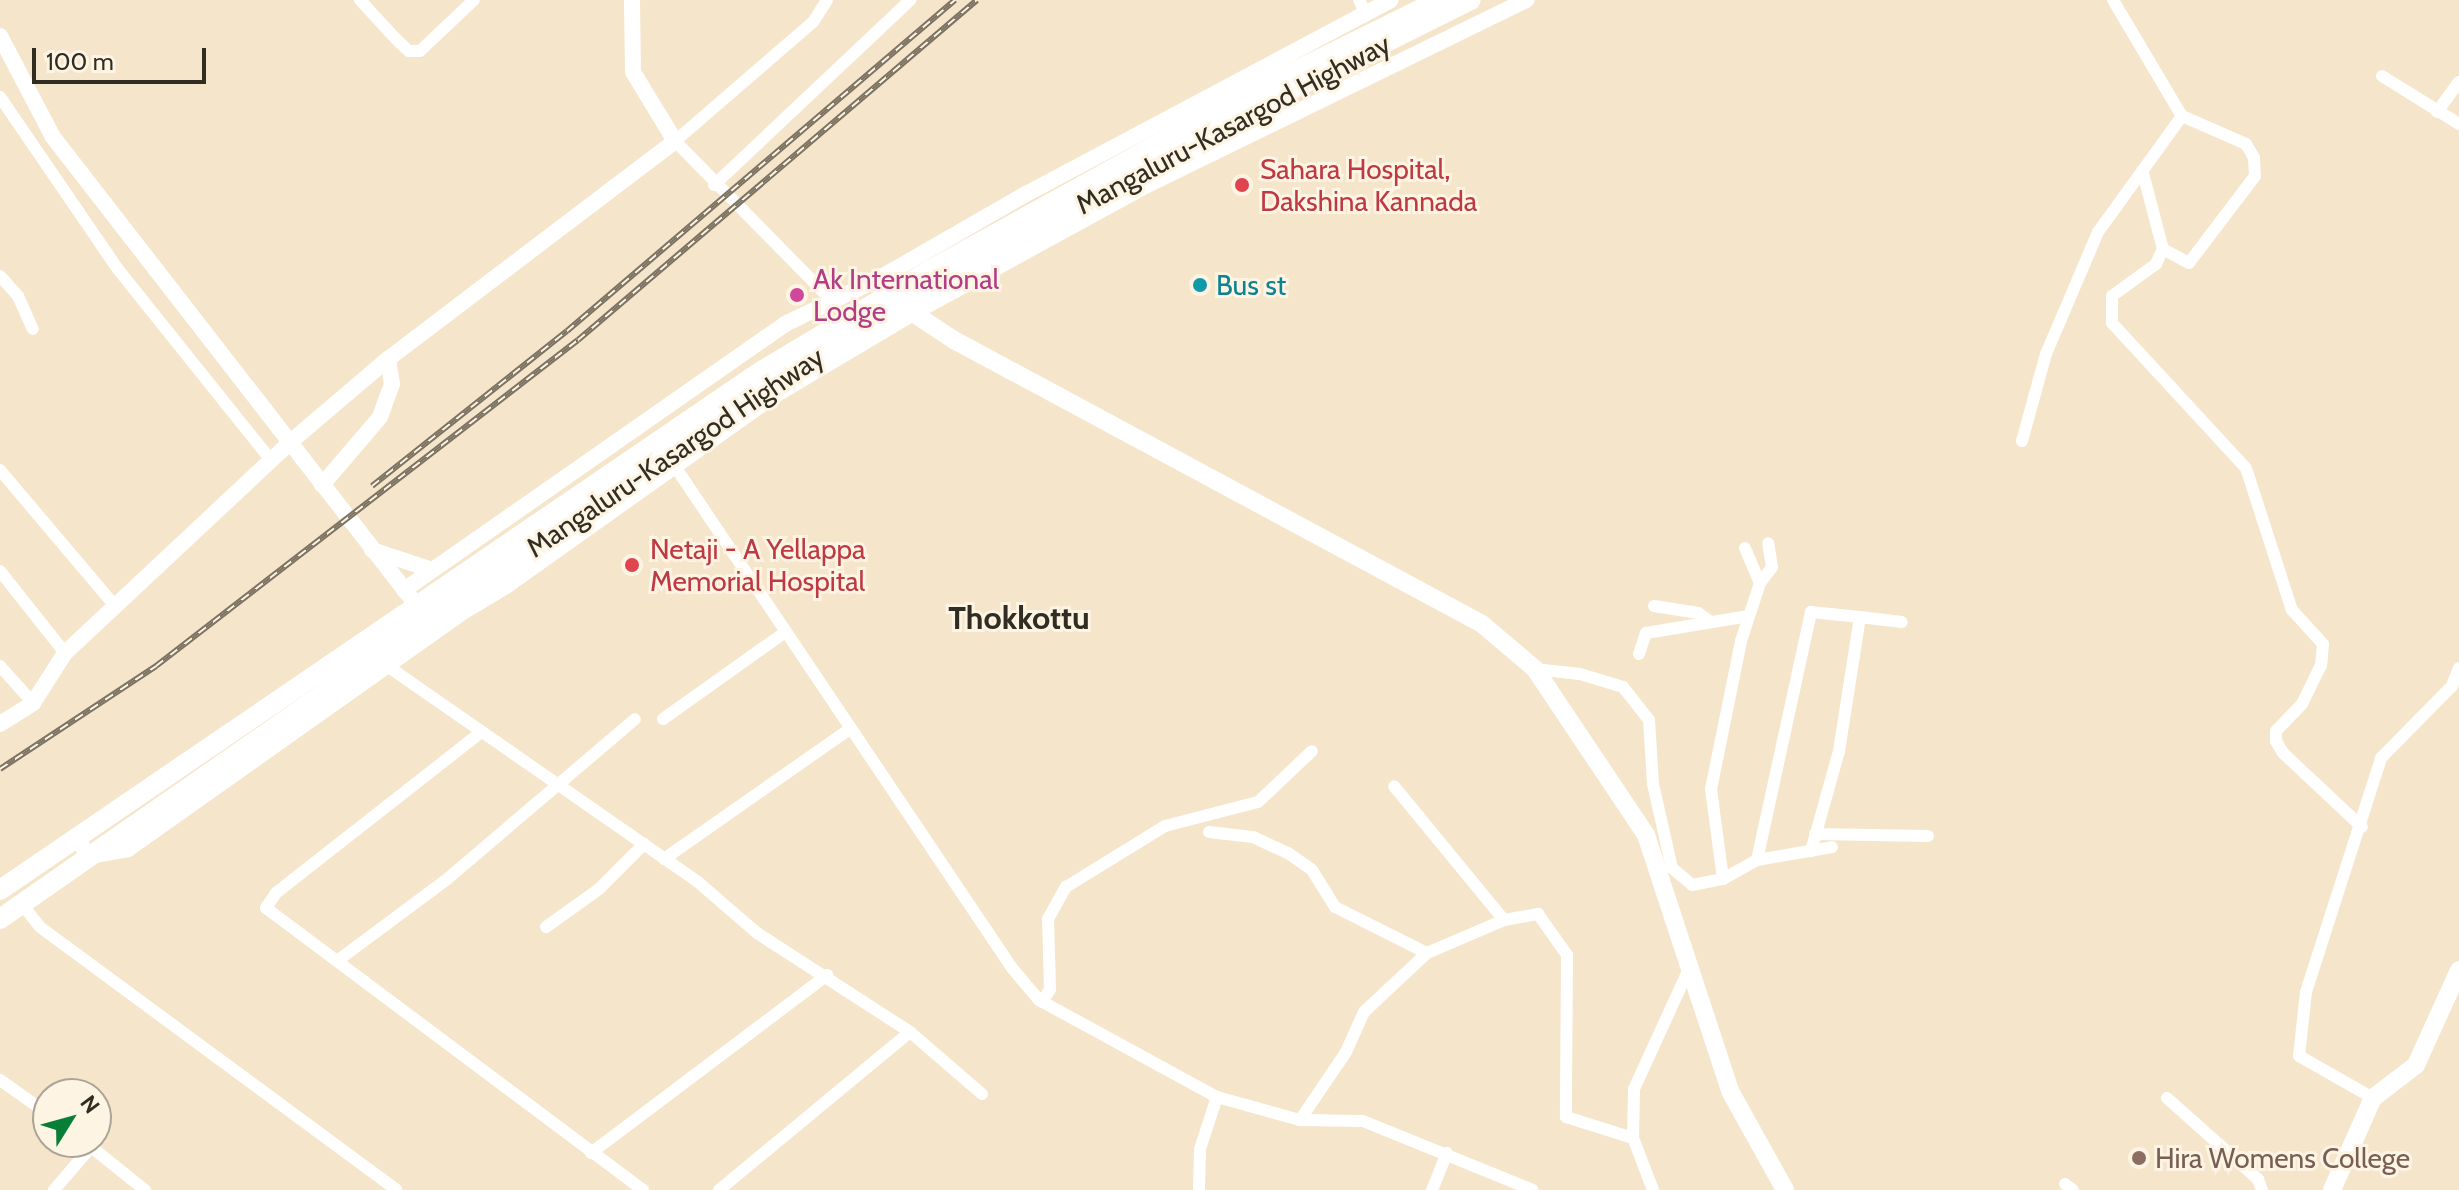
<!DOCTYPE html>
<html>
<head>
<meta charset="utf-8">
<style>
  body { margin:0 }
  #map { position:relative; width:2459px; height:1190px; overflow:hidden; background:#f5e5ca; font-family:Cabin,sans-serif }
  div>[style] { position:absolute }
  .minor>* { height:12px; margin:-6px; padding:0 6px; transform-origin:6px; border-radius:6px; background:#fff }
  .tertiary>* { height:16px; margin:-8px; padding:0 8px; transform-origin:8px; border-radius:8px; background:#fff }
  .secondary>* { height:18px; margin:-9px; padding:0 9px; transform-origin:9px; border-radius:9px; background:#fff }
  .trunk>* { height:20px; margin:-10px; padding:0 10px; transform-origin:10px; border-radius:10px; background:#fff }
  .rail>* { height:6px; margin-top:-3px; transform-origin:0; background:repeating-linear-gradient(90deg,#fdf4e3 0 9px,#7b7261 0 18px); box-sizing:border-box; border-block:2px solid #7b7261 }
  .dots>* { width:22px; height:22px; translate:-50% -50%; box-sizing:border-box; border:4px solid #fdf4e3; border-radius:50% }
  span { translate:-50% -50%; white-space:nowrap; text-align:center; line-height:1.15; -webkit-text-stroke:6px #fdf4e3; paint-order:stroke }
  .street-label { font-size:28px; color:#322d22 }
  .health-label { font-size:28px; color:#be3a42 }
  .left { translate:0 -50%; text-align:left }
  .hotel-label { font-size:28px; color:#b23c85 }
  .culture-label { font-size:28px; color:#0d838f }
  .education-label { font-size:28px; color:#785e54 }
  .quarter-label { font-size:32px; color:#322d22; font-weight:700 }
  .north { position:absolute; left:32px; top:1078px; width:80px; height:80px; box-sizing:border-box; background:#fdf4e3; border:2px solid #aca496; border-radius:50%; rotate:53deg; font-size:22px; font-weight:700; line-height:32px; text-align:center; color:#322d22 }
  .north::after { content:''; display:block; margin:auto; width:28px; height:36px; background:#087f37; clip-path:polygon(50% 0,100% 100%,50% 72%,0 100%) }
  .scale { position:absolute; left:32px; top:48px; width:174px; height:36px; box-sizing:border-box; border:4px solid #322d22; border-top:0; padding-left:10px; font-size:24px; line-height:28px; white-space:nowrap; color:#322d22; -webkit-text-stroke:6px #fdf4e3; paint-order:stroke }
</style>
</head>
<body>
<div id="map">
  <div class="minor">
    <div style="left:360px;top:0;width:53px;rotate:47.3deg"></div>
    <div style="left:396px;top:39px;width:18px;rotate:43deg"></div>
    <div style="left:409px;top:51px;width:11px"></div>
    <div style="left:420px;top:51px;width:74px;rotate:-43.4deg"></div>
    <div style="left:827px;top:0;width:26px;rotate:122deg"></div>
    <div style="left:813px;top:22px;width:182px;rotate:139.2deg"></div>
    <div style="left:675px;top:141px;width:223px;rotate:45.5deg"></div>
    <div style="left:1359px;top:0;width:13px;rotate:61deg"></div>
    <div style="left:2113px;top:0;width:135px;rotate:59.3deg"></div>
    <div style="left:2182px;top:116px;width:70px;rotate:23.6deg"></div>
    <div style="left:2246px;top:144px;width:16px;rotate:60deg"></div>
    <div style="left:2254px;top:158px;width:18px;rotate:87deg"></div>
    <div style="left:2255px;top:176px;width:109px;rotate:127.2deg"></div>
    <div style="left:2189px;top:263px;width:30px;rotate:-152deg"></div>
    <div style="left:2382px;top:76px;width:91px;rotate:31.9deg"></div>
    <div style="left:0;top:97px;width:207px;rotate:55.6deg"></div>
    <div style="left:117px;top:268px;width:246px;rotate:51.3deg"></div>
    <div style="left:2437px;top:112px;width:37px;rotate:-54deg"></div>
    <div style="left:2143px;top:173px;width:79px;rotate:75.3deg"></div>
    <div style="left:2163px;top:249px;width:17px;rotate:115deg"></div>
    <div style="left:2156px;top:264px;width:54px;rotate:144deg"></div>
    <div style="left:2112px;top:296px;width:27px;rotate:90deg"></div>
    <div style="left:2112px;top:323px;width:197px;rotate:47.3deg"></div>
    <div style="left:2246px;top:468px;width:149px;rotate:72.1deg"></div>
    <div style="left:2292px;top:610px;width:46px;rotate:47.6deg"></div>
    <div style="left:2323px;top:644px;width:21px;rotate:95deg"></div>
    <div style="left:2321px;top:665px;width:43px;rotate:116deg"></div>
    <div style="left:2302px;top:704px;width:37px;rotate:134deg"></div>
    <div style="left:2276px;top:731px;width:10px;rotate:90deg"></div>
    <div style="left:2276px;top:741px;width:14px;rotate:60deg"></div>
    <div style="left:2283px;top:753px;width:108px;rotate:43.1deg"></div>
    <div style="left:714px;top:185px;width:270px;rotate:-43.3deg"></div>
    <div style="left:0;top:276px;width:27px;rotate:48deg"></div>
    <div style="left:18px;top:296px;width:36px;rotate:66deg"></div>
    <div style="left:2022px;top:441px;width:90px;rotate:-74.6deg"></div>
    <div style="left:2046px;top:354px;width:133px;rotate:-66.9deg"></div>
    <div style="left:2098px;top:232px;width:143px;rotate:-54.1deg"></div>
    <div style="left:674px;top:465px;width:606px;rotate:56.1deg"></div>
    <div style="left:1012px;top:968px;width:42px;rotate:49.8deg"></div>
    <div style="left:1039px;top:1000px;width:203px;rotate:28.6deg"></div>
    <div style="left:1217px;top:1097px;width:86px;rotate:15.5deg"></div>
    <div style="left:1300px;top:1120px;width:63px;rotate:0.9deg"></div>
    <div style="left:1363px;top:1121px;width:183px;rotate:22.1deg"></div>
    <div style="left:0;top:470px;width:178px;rotate:49.8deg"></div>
    <div style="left:1745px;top:548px;width:38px;rotate:67deg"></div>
    <div style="left:0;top:571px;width:105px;rotate:51.6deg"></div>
    <div style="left:1654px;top:606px;width:45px;rotate:9deg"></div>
    <div style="left:1698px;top:613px;width:12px;rotate:35deg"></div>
    <div style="left:1860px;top:617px;width:42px;rotate:6.8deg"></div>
    <div style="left:1639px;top:654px;width:22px;rotate:-72deg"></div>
    <div style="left:1646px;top:633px;width:104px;rotate:-9.4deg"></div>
    <div style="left:383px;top:663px;width:384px;rotate:34.8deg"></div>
    <div style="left:698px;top:882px;width:78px;rotate:40.8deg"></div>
    <div style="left:757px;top:933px;width:182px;rotate:32.9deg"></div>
    <div style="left:910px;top:1032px;width:95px;rotate:40.7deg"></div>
    <div style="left:0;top:666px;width:50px;rotate:48.3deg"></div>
    <div style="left:1535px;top:669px;width:45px;rotate:6.3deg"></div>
    <div style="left:1580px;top:674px;width:45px;rotate:16.8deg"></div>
    <div style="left:1623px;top:687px;width:42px;rotate:51.8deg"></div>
    <div style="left:1649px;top:720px;width:64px;rotate:86.4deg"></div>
    <div style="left:1653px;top:784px;width:86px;rotate:77.3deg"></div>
    <div style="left:1672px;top:868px;width:26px;rotate:40deg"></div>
    <div style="left:1692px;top:885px;width:32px;rotate:-11deg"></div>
    <div style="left:1723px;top:879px;width:91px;rotate:-97.6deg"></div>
    <div style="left:1711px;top:789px;width:151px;rotate:-78.5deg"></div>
    <div style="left:1741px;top:641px;width:61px;rotate:-71.9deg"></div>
    <div style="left:1760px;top:583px;width:20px;rotate:-53deg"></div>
    <div style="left:1772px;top:567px;width:24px;rotate:-99deg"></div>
    <div style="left:663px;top:719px;width:148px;rotate:-35.4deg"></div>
    <div style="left:480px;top:733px;width:259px;rotate:141.9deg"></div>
    <div style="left:276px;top:893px;width:18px;rotate:124deg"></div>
    <div style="left:266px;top:908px;width:471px;rotate:36.8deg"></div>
    <div style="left:1209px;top:832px;width:44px;rotate:6.5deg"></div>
    <div style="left:1253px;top:837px;width:38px;rotate:25deg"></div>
    <div style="left:1288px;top:853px;width:29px;rotate:35deg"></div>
    <div style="left:1312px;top:870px;width:44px;rotate:58.1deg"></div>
    <div style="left:1335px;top:907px;width:103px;rotate:26.6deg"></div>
    <div style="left:1815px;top:834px;width:113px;rotate:1deg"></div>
    <div style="left:664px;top:859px;width:227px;rotate:-35deg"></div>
    <div style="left:1757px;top:860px;width:254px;rotate:-77.7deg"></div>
    <div style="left:1811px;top:612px;width:49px;rotate:5.8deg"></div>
    <div style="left:1860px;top:617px;width:136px;rotate:98.9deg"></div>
    <div style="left:1839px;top:751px;width:104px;rotate:105.6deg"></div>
    <div style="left:1723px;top:879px;width:39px;rotate:-29deg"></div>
    <div style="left:1757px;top:860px;width:76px;rotate:-9.8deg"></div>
    <div style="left:22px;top:904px;width:29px;rotate:52deg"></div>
    <div style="left:40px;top:927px;width:443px;rotate:36.4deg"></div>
    <div style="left:1504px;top:920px;width:35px;rotate:-10deg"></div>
    <div style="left:1538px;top:914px;width:50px;rotate:54.7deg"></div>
    <div style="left:1567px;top:955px;width:162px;rotate:90.4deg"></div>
    <div style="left:1566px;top:1117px;width:70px;rotate:17.4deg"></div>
    <div style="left:546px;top:927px;width:65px;rotate:-35.6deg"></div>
    <div style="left:599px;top:889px;width:64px;rotate:-45deg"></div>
    <div style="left:337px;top:961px;width:136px;rotate:-36.6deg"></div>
    <div style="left:446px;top:880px;width:248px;rotate:-40.4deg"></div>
    <div style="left:1042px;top:1002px;width:15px;rotate:-58deg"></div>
    <div style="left:1050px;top:989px;width:70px;rotate:-91.6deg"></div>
    <div style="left:1048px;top:919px;width:37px;rotate:-61deg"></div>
    <div style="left:1066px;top:887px;width:116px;rotate:-31.6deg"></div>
    <div style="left:1165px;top:826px;width:96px;rotate:-14.5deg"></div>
    <div style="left:1258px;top:802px;width:74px;rotate:-43.4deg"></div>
    <div style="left:0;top:1080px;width:59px;rotate:35.3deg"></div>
    <div style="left:2167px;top:1098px;width:122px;rotate:41.7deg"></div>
    <div style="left:2258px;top:1179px;width:12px;rotate:70deg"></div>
    <div style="left:2373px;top:1098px;width:85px;rotate:-150.4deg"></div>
    <div style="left:2299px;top:1056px;width:64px;rotate:-83.8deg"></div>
    <div style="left:2306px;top:992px;width:246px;rotate:-72.2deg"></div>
    <div style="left:2381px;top:758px;width:101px;rotate:-45.4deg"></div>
    <div style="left:2452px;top:686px;width:19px;rotate:-69deg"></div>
    <div style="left:1300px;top:1120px;width:82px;rotate:-55.9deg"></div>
    <div style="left:1346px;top:1052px;width:44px;rotate:-65.8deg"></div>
    <div style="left:1364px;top:1012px;width:86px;rotate:-43.1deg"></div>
    <div style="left:1427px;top:953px;width:84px;rotate:-23.2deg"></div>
    <div style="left:1504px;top:920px;width:173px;rotate:-129.4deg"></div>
    <div style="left:85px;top:1142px;width:77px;rotate:38.7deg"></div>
    <div style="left:591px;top:1153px;width:296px;rotate:-37deg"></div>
    <div style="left:2065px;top:1184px;width:10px;rotate:37deg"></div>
    <div style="left:54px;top:1190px;width:57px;rotate:-49.3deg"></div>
    <div style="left:719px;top:1190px;width:248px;rotate:-39.6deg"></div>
    <div style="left:1199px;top:1190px;width:41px;rotate:-88.6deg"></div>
    <div style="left:1200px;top:1149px;width:55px;rotate:-71.9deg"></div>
    <div style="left:1432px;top:1190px;width:40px;rotate:-68deg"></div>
    <div style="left:1653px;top:1190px;width:56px;rotate:-111deg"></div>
    <div style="left:1633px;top:1138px;width:49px;rotate:-88.8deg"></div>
    <div style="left:1634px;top:1089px;width:132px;rotate:-65.4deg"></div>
  </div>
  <div class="tertiary">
    <div style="left:0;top:36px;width:114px;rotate:62.3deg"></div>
    <div style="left:53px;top:137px;width:584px;rotate:52.17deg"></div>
    <div style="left:322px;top:485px;width:89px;rotate:-49.5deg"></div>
    <div style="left:380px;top:417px;width:35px;rotate:-70deg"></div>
    <div style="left:392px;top:384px;width:25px;rotate:-99deg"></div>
    <div style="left:388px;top:359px;width:360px;rotate:-37.2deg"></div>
    <div style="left:675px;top:141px;width:81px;rotate:-121.3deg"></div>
    <div style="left:633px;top:72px;width:72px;rotate:-90.8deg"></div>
    <div style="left:372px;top:550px;width:63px;rotate:18.4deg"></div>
    <div style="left:404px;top:590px;width:465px;rotate:-34.9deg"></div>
    <div style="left:785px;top:324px;width:103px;rotate:-25.8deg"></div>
    <div style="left:878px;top:279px;width:171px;rotate:-29.9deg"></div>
    <div style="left:1026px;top:194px;width:413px;rotate:-28deg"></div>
    <div style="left:433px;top:618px;width:25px;rotate:-7deg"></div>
    <div style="left:458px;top:615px;width:56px;rotate:-31.1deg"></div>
    <div style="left:506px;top:586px;width:326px;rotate:-35.4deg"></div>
    <div style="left:772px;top:397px;width:164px;rotate:-30.8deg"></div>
    <div style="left:913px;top:313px;width:260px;rotate:-28.7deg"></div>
    <div style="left:1141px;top:188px;width:429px;rotate:-26deg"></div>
    <div style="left:0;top:724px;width:39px;rotate:-32deg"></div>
    <div style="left:33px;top:703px;width:59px;rotate:-57.4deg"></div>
    <div style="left:65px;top:653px;width:306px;rotate:-43.1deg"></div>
    <div style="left:288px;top:444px;width:131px;rotate:-40.4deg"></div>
    <div style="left:76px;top:837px;width:23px;rotate:56deg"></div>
    <div style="left:89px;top:856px;width:40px;rotate:-10deg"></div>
    <div style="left:128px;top:849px;width:405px;rotate:-35.3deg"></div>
  </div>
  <div class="secondary">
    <div style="left:878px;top:279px;width:49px;rotate:44.2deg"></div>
    <div style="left:913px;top:313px;width:49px;rotate:33.4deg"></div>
    <div style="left:954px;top:340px;width:600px;rotate:28.27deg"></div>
    <div style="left:1482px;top:624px;width:70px;rotate:40.3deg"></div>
    <div style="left:1535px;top:669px;width:200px;rotate:56.2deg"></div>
    <div style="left:1646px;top:835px;width:269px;rotate:71.8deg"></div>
    <div style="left:1730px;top:1091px;width:113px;rotate:60.9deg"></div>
    <div style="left:2332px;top:1190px;width:101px;rotate:-66deg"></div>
    <div style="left:2373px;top:1098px;width:54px;rotate:-37.5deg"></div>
    <div style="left:2416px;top:1065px;width:104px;rotate:-65.6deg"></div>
  </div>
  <div class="trunk">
    <div style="left:0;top:890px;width:923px;rotate:-34.28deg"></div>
    <div style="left:763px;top:370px;width:195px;rotate:-30.9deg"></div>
    <div style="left:930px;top:270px;width:364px;rotate:-28.9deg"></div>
    <div style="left:1249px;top:94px;width:212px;rotate:-26.3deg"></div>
    <div style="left:0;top:919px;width:940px;rotate:-34.86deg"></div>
    <div style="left:771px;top:382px;width:564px;rotate:-29.52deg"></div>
    <div style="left:1262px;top:104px;width:233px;rotate:-26.5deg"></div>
  </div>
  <div class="rail">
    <div style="left:372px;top:486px;width:249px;rotate:-38.5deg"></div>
    <div style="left:567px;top:331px;width:510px;rotate:-40.47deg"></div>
    <div style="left:0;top:769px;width:187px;rotate:-33.4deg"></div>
    <div style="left:156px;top:666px;width:533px;rotate:-37.69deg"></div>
    <div style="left:578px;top:340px;width:524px;rotate:-40.44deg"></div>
  </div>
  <div class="dots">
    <div style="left:1242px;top:185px;background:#e0444e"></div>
    <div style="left:1200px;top:285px;background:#0f9aa8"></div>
    <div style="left:797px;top:295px;background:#d1479c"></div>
    <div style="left:632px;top:565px;background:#e0444e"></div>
    <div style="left:2139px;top:1158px;background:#8d6e63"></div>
  </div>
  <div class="street-label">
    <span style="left:1233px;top:124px;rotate:-28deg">Mangaluru-Kasargod Highway</span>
    <span style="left:675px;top:452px;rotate:-34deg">Mangaluru-Kasargod Highway</span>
  </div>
  <div class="health-label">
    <span class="left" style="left:1260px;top:185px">Sahara Hospital,<br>Dakshina Kannada</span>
    <span class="left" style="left:650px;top:565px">Netaji - A Yellappa<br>Memorial Hospital</span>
  </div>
  <div class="hotel-label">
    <span class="left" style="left:813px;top:295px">Ak International<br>Lodge</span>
  </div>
  <div class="culture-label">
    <span class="left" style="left:1216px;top:285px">Bus st</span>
  </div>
  <div class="education-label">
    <span class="left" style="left:2155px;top:1158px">Hira Womens College</span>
  </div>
  <div class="quarter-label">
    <span style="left:1019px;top:618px">Thokkottu</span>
  </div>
  <div class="north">N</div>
  <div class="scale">100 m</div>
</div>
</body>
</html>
